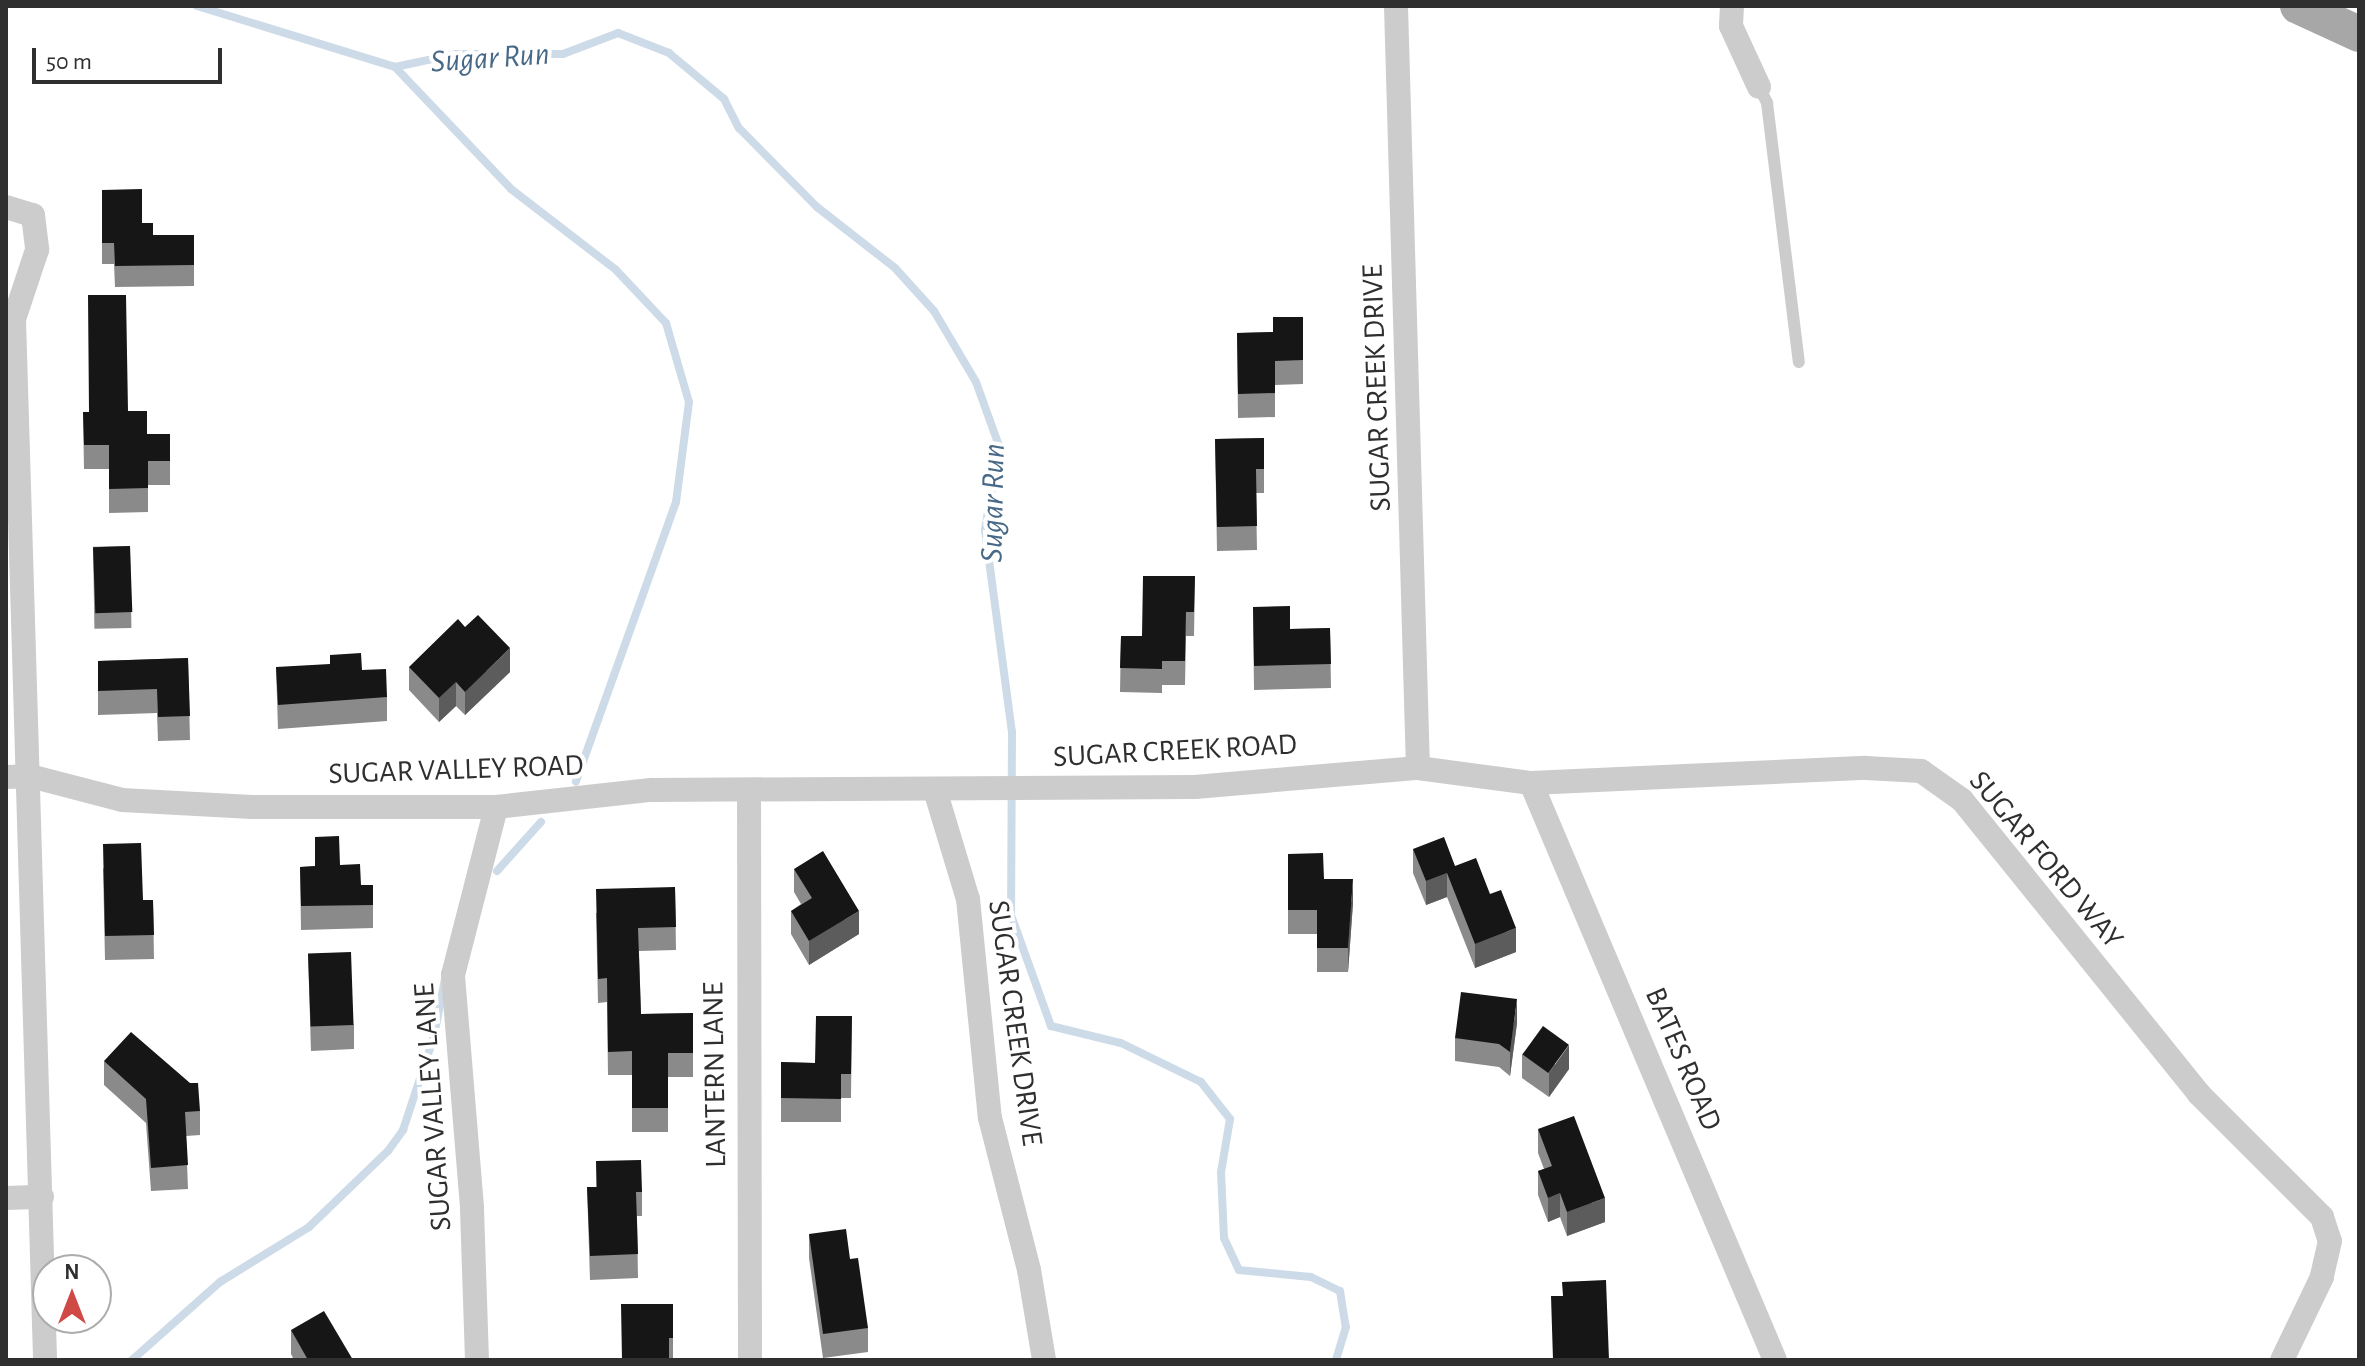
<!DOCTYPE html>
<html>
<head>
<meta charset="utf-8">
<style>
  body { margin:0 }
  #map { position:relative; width:2365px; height:1366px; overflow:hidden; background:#fff; font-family:"Alegreya Sans",sans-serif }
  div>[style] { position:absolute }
  .stream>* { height:8px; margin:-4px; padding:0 4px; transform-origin:4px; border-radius:4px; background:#cddbe8 }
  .lane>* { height:12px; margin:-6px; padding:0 6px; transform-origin:6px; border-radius:6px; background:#ccc }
  .street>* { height:24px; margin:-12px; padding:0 12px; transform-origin:12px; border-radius:12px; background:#ccc }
  .primary>* { height:36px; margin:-18px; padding:0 18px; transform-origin:18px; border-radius:18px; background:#a7a7a7 }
  .wall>* { inset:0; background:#8a8a8a; transform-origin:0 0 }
  .shaded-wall>* { inset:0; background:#5c5c5c }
  .building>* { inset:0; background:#161616; transform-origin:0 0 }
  span { translate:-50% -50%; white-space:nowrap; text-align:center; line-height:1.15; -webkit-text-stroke:8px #fff; paint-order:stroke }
  .street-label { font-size:30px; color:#2f2f2f }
  .water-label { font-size:32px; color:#476987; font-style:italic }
  .frame { position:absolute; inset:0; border:8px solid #2f2f2f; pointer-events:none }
  .north { position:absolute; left:32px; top:1254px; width:80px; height:80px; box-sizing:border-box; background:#fff; border:2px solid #acacac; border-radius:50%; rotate:0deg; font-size:22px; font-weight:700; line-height:32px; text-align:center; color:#2f2f2f }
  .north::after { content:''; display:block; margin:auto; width:28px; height:36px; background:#cf4947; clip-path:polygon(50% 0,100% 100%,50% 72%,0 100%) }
  .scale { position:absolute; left:32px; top:48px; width:190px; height:36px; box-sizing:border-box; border:4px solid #2f2f2f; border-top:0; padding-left:10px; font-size:24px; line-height:28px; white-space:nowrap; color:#2f2f2f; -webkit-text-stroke:6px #fff; paint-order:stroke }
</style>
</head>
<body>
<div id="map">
  <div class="stream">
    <div style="left:197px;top:6px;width:207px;rotate:17.1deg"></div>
    <div style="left:395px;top:67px;width:62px;rotate:-12deg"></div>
    <div style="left:456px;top:54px;width:107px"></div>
    <div style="left:563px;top:54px;width:59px;rotate:-20.9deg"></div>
    <div style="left:618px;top:33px;width:55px;rotate:21.4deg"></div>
    <div style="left:669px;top:53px;width:72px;rotate:39.9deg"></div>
    <div style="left:724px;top:99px;width:33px;rotate:63deg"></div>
    <div style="left:739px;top:128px;width:111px;rotate:45.4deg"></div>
    <div style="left:817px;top:207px;width:99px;rotate:38deg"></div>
    <div style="left:895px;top:268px;width:58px;rotate:47.8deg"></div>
    <div style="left:934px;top:311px;width:82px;rotate:59.4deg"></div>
    <div style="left:976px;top:382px;width:68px;rotate:70.2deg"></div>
    <div style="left:999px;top:446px;width:85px;rotate:99.5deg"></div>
    <div style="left:985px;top:530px;width:204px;rotate:82.4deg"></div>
    <div style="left:1012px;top:732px;width:183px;rotate:90.3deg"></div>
    <div style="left:1011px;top:915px;width:118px;rotate:70.2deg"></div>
    <div style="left:1051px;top:1026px;width:72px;rotate:13.7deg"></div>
    <div style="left:1121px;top:1043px;width:89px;rotate:26deg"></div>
    <div style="left:1201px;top:1082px;width:47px;rotate:51.9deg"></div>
    <div style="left:1230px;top:1119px;width:54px;rotate:99.6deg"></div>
    <div style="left:1221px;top:1172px;width:66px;rotate:87.4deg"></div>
    <div style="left:1224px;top:1238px;width:35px;rotate:65deg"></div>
    <div style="left:1239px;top:1270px;width:72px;rotate:5.6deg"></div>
    <div style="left:1311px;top:1277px;width:32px;rotate:26deg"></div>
    <div style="left:1340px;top:1291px;width:36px;rotate:81deg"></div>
    <div style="left:1346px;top:1327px;width:34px;rotate:107deg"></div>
    <div style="left:395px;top:67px;width:168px;rotate:46.4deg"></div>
    <div style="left:511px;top:189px;width:133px;rotate:37.6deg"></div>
    <div style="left:616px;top:270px;width:73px;rotate:46.7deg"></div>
    <div style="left:666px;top:323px;width:82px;rotate:73.8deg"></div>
    <div style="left:689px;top:402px;width:101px;rotate:97.4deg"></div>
    <div style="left:676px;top:502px;width:297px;rotate:109.7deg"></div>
    <div style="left:497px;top:871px;width:66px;rotate:-48.1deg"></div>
    <div style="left:132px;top:1360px;width:118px;rotate:-41.6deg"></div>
    <div style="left:220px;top:1282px;width:105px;rotate:-31.7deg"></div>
    <div style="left:309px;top:1227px;width:110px;rotate:-43.9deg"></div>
    <div style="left:388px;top:1151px;width:26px;rotate:-54deg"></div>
    <div style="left:403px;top:1130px;width:99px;rotate:-71.7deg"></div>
    <div style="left:434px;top:1036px;width:58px;rotate:-79.1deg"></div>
  </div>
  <div class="lane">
    <div style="left:1759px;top:87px;width:18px;rotate:63deg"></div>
    <div style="left:1767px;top:103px;width:261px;rotate:83deg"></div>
  </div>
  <div class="street">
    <div style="left:1396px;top:6px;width:762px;rotate:88.35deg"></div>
    <div style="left:1732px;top:6px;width:20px;rotate:93deg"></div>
    <div style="left:1731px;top:26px;width:67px;rotate:65.3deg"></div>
    <div style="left:6px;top:207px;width:28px;rotate:17deg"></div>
    <div style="left:33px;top:215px;width:35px;rotate:83deg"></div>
    <div style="left:37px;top:250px;width:73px;rotate:108.4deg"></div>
    <div style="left:14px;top:319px;width:1041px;rotate:88.29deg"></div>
    <div style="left:6px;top:777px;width:24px;rotate:-2deg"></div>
    <div style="left:30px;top:776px;width:95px;rotate:14.6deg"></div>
    <div style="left:122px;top:800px;width:130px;rotate:3.1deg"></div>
    <div style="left:252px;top:807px;width:244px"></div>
    <div style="left:496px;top:807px;width:156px;rotate:-6.3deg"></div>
    <div style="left:651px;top:790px;width:544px;rotate:-0.32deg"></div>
    <div style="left:1195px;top:787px;width:224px;rotate:-4.9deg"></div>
    <div style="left:1418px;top:768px;width:114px;rotate:7.6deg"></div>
    <div style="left:1531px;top:783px;width:335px;rotate:-2.6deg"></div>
    <div style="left:1866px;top:768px;width:55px;rotate:3.1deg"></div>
    <div style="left:1921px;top:771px;width:50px;rotate:35.3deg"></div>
    <div style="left:1962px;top:800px;width:378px;rotate:51.1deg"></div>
    <div style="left:2199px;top:1094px;width:174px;rotate:45deg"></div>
    <div style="left:2322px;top:1217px;width:25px;rotate:72deg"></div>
    <div style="left:2330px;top:1241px;width:37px;rotate:103deg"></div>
    <div style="left:2322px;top:1277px;width:92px;rotate:115.7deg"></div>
    <div style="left:1531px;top:783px;width:626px;rotate:67.08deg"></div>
    <div style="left:749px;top:790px;width:570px;rotate:89.9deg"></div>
    <div style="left:935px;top:790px;width:114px;rotate:73.2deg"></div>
    <div style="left:968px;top:899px;width:220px;rotate:84.3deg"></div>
    <div style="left:990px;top:1118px;width:157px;rotate:75.6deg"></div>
    <div style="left:1029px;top:1270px;width:91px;rotate:80.5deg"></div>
    <div style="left:6px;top:1198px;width:36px;rotate:-2deg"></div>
    <div style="left:477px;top:1360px;width:153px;rotate:-91.9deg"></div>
    <div style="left:472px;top:1207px;width:233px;rotate:-94.7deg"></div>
    <div style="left:453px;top:975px;width:173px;rotate:-75.6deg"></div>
  </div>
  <div class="primary">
    <div style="left:2298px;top:6px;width:67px;rotate:24.7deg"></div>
  </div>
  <div class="wall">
    <div style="clip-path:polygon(102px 190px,142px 223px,153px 235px,194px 235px,194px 286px,115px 287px,114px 264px,102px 264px)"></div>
    <div style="clip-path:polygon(1303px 317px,1303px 384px,1275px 385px,1275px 417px,1238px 418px,1237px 333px,1273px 332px)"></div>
    <div style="clip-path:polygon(128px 411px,147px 434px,170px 434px,170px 485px,148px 485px,148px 512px,109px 513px,109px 469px,84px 469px,83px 412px)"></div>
    <div style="clip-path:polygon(1264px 438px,1264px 493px,1256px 493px,1257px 550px,1217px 551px,1215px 439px)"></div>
    <div style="left:130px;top:546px;width:82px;height:37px;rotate:89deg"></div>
    <div style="clip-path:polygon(1195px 576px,1194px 636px,1186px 636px,1185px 685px,1162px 685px,1162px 693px,1120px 692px,1121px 636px,1142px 636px)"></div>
    <div style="clip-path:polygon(1253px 607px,1290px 629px,1330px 628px,1331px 688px,1254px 690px)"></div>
    <div style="clip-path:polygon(188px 658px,190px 740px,158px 741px,157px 713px,98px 715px,98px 661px)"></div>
    <div style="clip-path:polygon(276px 667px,362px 670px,387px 697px,387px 721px,278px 729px)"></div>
    <div style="clip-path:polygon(409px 667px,510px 672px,465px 715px,456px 706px,439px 722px,409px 690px)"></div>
    <div style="clip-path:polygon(1413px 849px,1455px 866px,1490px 894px,1516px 952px,1475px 968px,1447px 897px,1426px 905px,1413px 873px)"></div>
    <div style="clip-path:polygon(1288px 854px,1324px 879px,1353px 903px,1348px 972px,1317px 972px,1317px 934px,1288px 934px)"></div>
    <div style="clip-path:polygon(340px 865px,361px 885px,373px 885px,373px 928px,301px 930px,300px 867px)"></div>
    <div style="clip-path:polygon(103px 868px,143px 900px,153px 900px,154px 959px,105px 960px)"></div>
    <div style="clip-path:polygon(794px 869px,859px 934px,809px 965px,791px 934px,791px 911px,801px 904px,794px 892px)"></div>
    <div style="clip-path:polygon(675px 887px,676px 950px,639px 951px,641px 1014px,693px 1013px,693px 1077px,668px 1077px,668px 1132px,632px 1132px,632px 1075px,608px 1075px,607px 1002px,598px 1003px,596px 913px)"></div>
    <div style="clip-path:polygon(308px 954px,354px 1025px,354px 1049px,311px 1051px)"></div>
    <div style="clip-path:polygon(852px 1016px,851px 1098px,841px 1098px,841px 1122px,781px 1122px,781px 1062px,815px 1063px)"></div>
    <div style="clip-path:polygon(1517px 1023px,1510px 1076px,1499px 1067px,1455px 1061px,1455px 1038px)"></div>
    <div style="clip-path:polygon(1522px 1054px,1569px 1069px,1549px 1097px,1522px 1078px)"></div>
    <div style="clip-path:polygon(104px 1061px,200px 1111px,200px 1135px,186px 1136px,188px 1189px,151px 1191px,146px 1123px,104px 1085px)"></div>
    <div style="clip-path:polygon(1538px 1129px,1605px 1222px,1567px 1236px,1560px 1217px,1548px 1222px,1538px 1195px,1538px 1171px,1544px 1169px,1538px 1153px)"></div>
    <div style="clip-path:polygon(596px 1161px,642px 1192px,642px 1216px,637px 1216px,638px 1278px,590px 1280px,587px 1187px,596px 1187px)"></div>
    <div style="clip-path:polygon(809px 1234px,868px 1328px,868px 1352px,823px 1358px,809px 1258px)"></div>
    <div style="clip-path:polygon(673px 1304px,673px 1360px,622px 1360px)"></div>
    <div style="clip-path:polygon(291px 1330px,353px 1360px,294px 1360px,291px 1354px)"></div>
  </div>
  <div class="shaded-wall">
    <div style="clip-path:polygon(510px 648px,510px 672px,465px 715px,465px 692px)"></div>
    <div style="clip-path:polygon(456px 682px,456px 706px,439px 722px,439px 698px)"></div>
    <div style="clip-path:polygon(1447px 873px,1447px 897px,1426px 905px,1426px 881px)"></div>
    <div style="clip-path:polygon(1353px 879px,1353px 903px,1348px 972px,1348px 948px)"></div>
    <div style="clip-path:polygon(859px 911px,859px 934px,809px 965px,809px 941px)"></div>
    <div style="clip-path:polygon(1516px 928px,1516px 952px,1475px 968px,1475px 944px)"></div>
    <div style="clip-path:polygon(1517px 999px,1517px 1023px,1510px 1076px,1510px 1052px)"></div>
    <div style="clip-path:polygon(1569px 1045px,1569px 1069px,1549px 1097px,1549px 1073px)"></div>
    <div style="clip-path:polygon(1560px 1193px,1560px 1217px,1548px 1222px,1548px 1198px)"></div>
    <div style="clip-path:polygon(1605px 1198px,1605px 1222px,1567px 1236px,1567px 1212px)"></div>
  </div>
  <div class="building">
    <div style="clip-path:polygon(142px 189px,142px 223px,153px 223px,153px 235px,194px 235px,194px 265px,115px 266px,114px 243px,102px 243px,102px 190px)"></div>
    <div style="clip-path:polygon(88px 295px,126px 295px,128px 411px,147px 411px,147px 434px,170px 434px,170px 461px,148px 461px,148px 488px,109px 489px,109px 445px,84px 445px,83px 412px,89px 412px)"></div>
    <div style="clip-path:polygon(1273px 317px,1303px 317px,1303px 360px,1275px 361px,1275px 393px,1238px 394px,1237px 333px,1273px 332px)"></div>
    <div style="clip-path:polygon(1264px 438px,1264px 469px,1256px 469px,1257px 526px,1217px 527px,1215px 439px)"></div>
    <div style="left:130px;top:546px;width:66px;height:37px;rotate:88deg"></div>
    <div style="clip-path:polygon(1143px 576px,1195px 576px,1194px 612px,1186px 612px,1185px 661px,1162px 661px,1162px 669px,1120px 668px,1121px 636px,1142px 636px)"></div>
    <div style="clip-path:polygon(1290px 606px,1290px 629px,1330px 628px,1331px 664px,1254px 666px,1253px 607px)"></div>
    <div style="clip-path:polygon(478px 615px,510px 648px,465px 692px,456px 682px,439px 698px,409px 667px,458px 619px,465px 627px)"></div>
    <div style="clip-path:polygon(361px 653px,362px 670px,386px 669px,387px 697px,278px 705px,276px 667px,330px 664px,330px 655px)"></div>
    <div style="clip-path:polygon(188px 658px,190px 716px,158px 717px,157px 689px,98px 691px,98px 661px)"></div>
    <div style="clip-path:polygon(339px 836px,340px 865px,360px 864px,361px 885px,373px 885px,373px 905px,301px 906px,300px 867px,315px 866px,315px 837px)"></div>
    <div style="clip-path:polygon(1444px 837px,1455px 866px,1476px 858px,1490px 894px,1501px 890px,1516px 928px,1475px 944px,1447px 873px,1426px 881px,1413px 849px)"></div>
    <div style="clip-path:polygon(141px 843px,143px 900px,153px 900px,154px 935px,105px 936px,103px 844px)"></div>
    <div style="clip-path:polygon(823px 851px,859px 911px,809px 941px,791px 911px,812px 898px,794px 869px)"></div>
    <div style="clip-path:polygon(1323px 853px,1324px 879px,1353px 879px,1348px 948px,1317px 948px,1317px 910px,1288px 910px,1288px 854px)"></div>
    <div style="clip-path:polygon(675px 887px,676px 927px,638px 928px,641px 1014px,693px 1013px,693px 1053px,668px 1053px,668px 1108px,632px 1108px,632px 1051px,608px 1052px,607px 978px,598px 979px,596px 889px)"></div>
    <div style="left:351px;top:952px;width:73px;height:43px;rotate:88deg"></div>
    <div style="clip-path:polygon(1461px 992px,1517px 999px,1510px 1052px,1499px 1044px,1455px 1038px)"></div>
    <div style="clip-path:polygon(816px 1016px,852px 1016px,851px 1074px,841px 1074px,841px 1099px,781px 1098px,781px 1062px,815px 1063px)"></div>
    <div style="left:1543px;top:1026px;width:32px;height:35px;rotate:36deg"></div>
    <div style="clip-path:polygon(131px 1032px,190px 1083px,198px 1083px,200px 1111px,185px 1112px,188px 1165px,151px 1168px,146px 1099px,104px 1061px)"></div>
    <div style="clip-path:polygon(1574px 1116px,1605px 1198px,1567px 1212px,1560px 1193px,1548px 1198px,1538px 1171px,1552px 1166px,1538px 1129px)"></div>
    <div style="clip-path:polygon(641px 1160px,642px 1192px,636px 1192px,638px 1254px,590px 1256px,587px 1187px,597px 1187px,596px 1161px)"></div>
    <div style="clip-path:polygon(846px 1229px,850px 1259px,858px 1258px,868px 1328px,823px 1334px,809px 1234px)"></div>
    <div style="clip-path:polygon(1606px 1280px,1609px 1360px,1553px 1360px,1551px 1296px,1563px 1296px,1562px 1282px)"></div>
    <div style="clip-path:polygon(621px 1304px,673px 1304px,673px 1338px,669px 1338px,669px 1360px,622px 1360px)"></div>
    <div style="clip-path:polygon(324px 1311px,353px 1360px,308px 1360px,291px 1330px)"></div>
  </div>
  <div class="street-label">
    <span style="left:1377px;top:388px;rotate:-92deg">SUGAR CREEK DRIVE</span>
    <span style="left:1175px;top:751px;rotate:-3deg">SUGAR CREEK ROAD</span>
    <span style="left:456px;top:770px;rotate:-2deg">SUGAR VALLEY ROAD</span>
    <span style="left:2046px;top:860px;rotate:50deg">SUGAR FORD WAY</span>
    <span style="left:1015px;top:1023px;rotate:82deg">SUGAR CREEK DRIVE</span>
    <span style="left:1683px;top:1059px;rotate:67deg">BATES ROAD</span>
    <span style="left:715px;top:1075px;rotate:-91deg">LANTERN LANE</span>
    <span style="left:433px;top:1107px;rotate:-94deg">SUGAR VALLEY LANE</span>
  </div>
  <div class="water-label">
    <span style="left:490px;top:58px;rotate:-4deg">Sugar Run</span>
    <span style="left:993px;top:503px;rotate:-89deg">Sugar Run</span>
  </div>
  <div class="frame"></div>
  <div class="north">N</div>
  <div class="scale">50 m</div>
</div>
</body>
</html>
